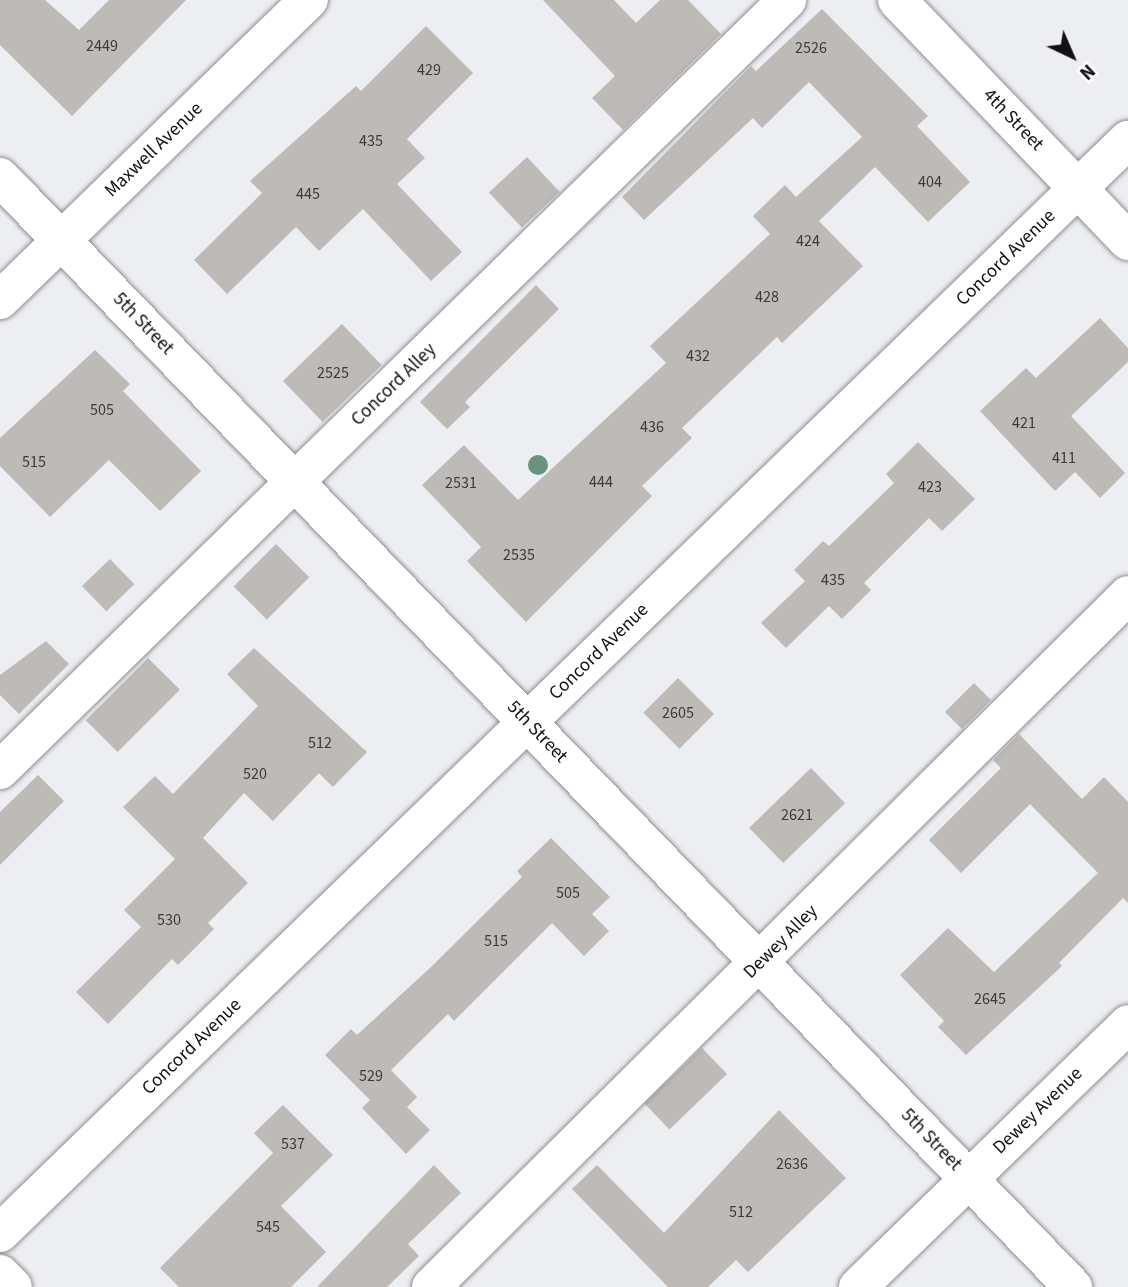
<!DOCTYPE html>
<html>
<head>
<meta charset="utf-8">
<style>
  body { margin:0 }
  #map { position:relative; width:1128px; height:1287px; overflow:hidden; background:#edeef2; font-family:"Source Sans 3",sans-serif }
  div>[style] { position:absolute }
  .building>* { inset:0; background:#bdbab7; transform-origin:0 0 }
  .roads { filter:drop-shadow(0 0 2px #8e8f92) drop-shadow(0 0 2px #8e8f92) }
  .minor>* { height:38px; margin:-19px; padding:0 19px; transform-origin:19px; border-radius:19px; background:#fff }
  .trees>* { width:20px; height:20px; margin:-10px; border-radius:50%; background:#6b9180 }
  span { translate:-50% -50%; white-space:nowrap; text-align:center; line-height:1.15; -webkit-text-stroke:7px #fff; paint-order:stroke }
  .number-label { font-size:16px; color:#3c3b3c }
  .number-label span { -webkit-text-stroke-width:0 }
  .street-label { font-size:19px; color:#111113 }
  .north { position:absolute; left:1037px; top:21px; width:70px; height:70px; -webkit-text-stroke:5px #fff; paint-order:stroke; rotate:136deg; font-size:19px; font-weight:700; line-height:28px; text-align:center; color:#111113 }
  .north::after { content:''; display:block; margin:auto; width:24px; height:32px; background:#111113; clip-path:polygon(50% 0,100% 100%,50% 72%,0 100%) }
</style>
</head>
<body>
<div id="map">
  <div class="building">
    <div style="clip-path:polygon(0 0,45px 0,79px 30px,109px 0,186px 0,72px 116px,0 45px)"></div>
    <div style="clip-path:polygon(543px 0,614px 0,636px 23px,660px 0,688px 0,721px 34px,623px 130px,592px 98px,615px 76px)"></div>
    <div style="clip-path:polygon(822px 9px,928px 116px,917px 126px,970px 182px,928px 222px,875px 167px,819px 221px,863px 266px,782px 343px,777px 337px,682px 428px,692px 438px,642px 486px,652px 496px,526px 622px,467px 561px,481px 547px,422px 485px,464px 445px,518px 500px,666px 363px,650px 346px,770px 234px,753px 216px,785px 185px,796px 197px,862px 137px,809px 82px,762px 128px,753px 118px,644px 220px,622px 197px,751px 66px,756px 71px)"></div>
    <div style="clip-path:polygon(426px 26px,473px 73px,407px 139px,425px 158px,397px 184px,462px 252px,431px 281px,363px 209px,319px 251px,296px 227px,227px 294px,194px 260px,262px 193px,250px 181px,356px 86px,361px 91px)"></div>
    <div style="left:527px;top:157px;width:48px;height:52px;rotate:47deg"></div>
    <div style="clip-path:polygon(536px 285px,559px 309px,465px 402px,470px 407px,447px 429px,420px 402px)"></div>
    <div style="clip-path:polygon(1100px 318px,1128px 348px,1128px 362px,1071px 416px,1125px 473px,1100px 498px,1075px 472px,1055px 491px,980px 411px,1026px 368px,1036px 378px)"></div>
    <div style="left:342px;top:324px;width:57px;height:82px;rotate:46deg"></div>
    <div style="clip-path:polygon(95px 350px,130px 384px,123px 391px,201px 471px,160px 511px,109px 460px,50px 517px,0 466px,0 438px)"></div>
    <div style="clip-path:polygon(918px 442px,975px 499px,942px 531px,929px 518px,864px 583px,871px 590px,842px 619px,829px 606px,786px 648px,761px 623px,805px 581px,794px 570px,823px 541px,829px 546px,894px 483px,886px 474px)"></div>
    <div style="left:276px;top:544px;width:47px;height:60px;rotate:45deg"></div>
    <div style="left:110px;top:559px;width:35px;height:39px;rotate:46deg"></div>
    <div style="clip-path:polygon(46px 641px,69px 664px,19px 714px,0 695px,0 675px)"></div>
    <div style="clip-path:polygon(254px 648px,367px 752px,333px 787px,319px 773px,273px 821px,244px 793px,203px 838px,248px 883px,208px 923px,214px 929px,178px 965px,172px 959px,108px 1024px,76px 992px,141px 927px,124px 910px,175px 859px,123px 807px,155px 776px,173px 794px,258px 706px,227px 674px)"></div>
    <div style="left:148px;top:658px;width:45px;height:88px;rotate:45deg"></div>
    <div style="left:678px;top:678px;width:51px;height:49px;rotate:45deg"></div>
    <div style="left:974px;top:683px;width:24px;height:41px;rotate:45deg"></div>
    <div style="clip-path:polygon(1019px 734px,1082px 799px,1104px 777px,1128px 802px,1128px 903px,1123px 898px,1059px 963px,1062px 966px,966px 1055px,938px 1027px,944px 1021px,900px 975px,948px 928px,994px 972px,1098px 873px,1030px 804px,961px 873px,929px 840px,1001px 768px,993px 760px)"></div>
    <div style="left:811px;top:768px;width:49px;height:86px;rotate:46deg"></div>
    <div style="clip-path:polygon(38px 775px,64px 801px,0 865px,0 812px)"></div>
    <div style="clip-path:polygon(551px 838px,610px 897px,592px 914px,609px 931px,584px 956px,552px 923px,454px 1021px,448px 1014px,391px 1070px,417px 1097px,407px 1107px,430px 1130px,406px 1154px,362px 1108px,370px 1100px,325px 1055px,351px 1029px,357px 1035px,431px 967px,522px 877px,517px 871px)"></div>
    <div style="left:702px;top:1048px;width:36px;height:80px;rotate:46deg"></div>
    <div style="clip-path:polygon(283px 1105px,333px 1155px,281px 1206px,326px 1252px,291px 1287px,179px 1287px,160px 1268px,273px 1153px,254px 1133px)"></div>
    <div style="clip-path:polygon(779px 1110px,846px 1178px,748px 1272px,736px 1260px,708px 1287px,668px 1287px,572px 1189px,597px 1165px,664px 1233px)"></div>
    <div style="clip-path:polygon(434px 1165px,461px 1193px,408px 1244px,419px 1256px,387px 1287px,317px 1287px)"></div>
  </div>
  <div class="roads">
    <div class="minor">
      <div style="left:897px;top:0;width:334px;rotate:46.2deg"></div>
      <div style="left:0;top:177px;width:1544px;rotate:45.97deg"></div>
      <div style="left:0;top:300px;width:431px;rotate:-44.2deg"></div>
      <div style="left:0;top:770px;width:1101px;rotate:-44.37deg"></div>
      <div style="left:0;top:1233px;width:1571px;rotate:-44.1deg"></div>
      <div style="left:0;top:1274px;width:18px;rotate:45deg"></div>
      <div style="left:431px;top:1287px;width:982px;rotate:-44.79deg"></div>
      <div style="left:858px;top:1287px;width:377px;rotate:-44.2deg"></div>
    </div>
  </div>
  <div class="trees">
    <div style="left:538px;top:465px"></div>
  </div>
  <div class="number-label">
    <span style="left:102px;top:46px">2449</span>
    <span style="left:811px;top:48px">2526</span>
    <span style="left:429px;top:70px">429</span>
    <span style="left:371px;top:141px">435</span>
    <span style="left:930px;top:182px">404</span>
    <span style="left:308px;top:194px">445</span>
    <span style="left:808px;top:241px">424</span>
    <span style="left:767px;top:297px">428</span>
    <span style="left:698px;top:356px">432</span>
    <span style="left:333px;top:373px">2525</span>
    <span style="left:102px;top:410px">505</span>
    <span style="left:1024px;top:423px">421</span>
    <span style="left:652px;top:427px">436</span>
    <span style="left:1064px;top:458px">411</span>
    <span style="left:34px;top:462px">515</span>
    <span style="left:601px;top:482px">444</span>
    <span style="left:461px;top:483px">2531</span>
    <span style="left:930px;top:487px">423</span>
    <span style="left:519px;top:555px">2535</span>
    <span style="left:833px;top:580px">435</span>
    <span style="left:678px;top:713px">2605</span>
    <span style="left:320px;top:743px">512</span>
    <span style="left:255px;top:774px">520</span>
    <span style="left:797px;top:815px">2621</span>
    <span style="left:568px;top:893px">505</span>
    <span style="left:169px;top:920px">530</span>
    <span style="left:496px;top:941px">515</span>
    <span style="left:990px;top:999px">2645</span>
    <span style="left:371px;top:1076px">529</span>
    <span style="left:293px;top:1144px">537</span>
    <span style="left:792px;top:1164px">2636</span>
    <span style="left:741px;top:1212px">512</span>
    <span style="left:268px;top:1227px">545</span>
  </div>
  <div class="street-label">
    <span style="left:1013px;top:120px;rotate:46deg">4th Street</span>
    <span style="left:154px;top:150px;rotate:-44deg">Maxwell Avenue</span>
    <span style="left:1006px;top:258px;rotate:-44deg">Concord Avenue</span>
    <span style="left:143px;top:324px;rotate:46deg">5th Street</span>
    <span style="left:394px;top:385px;rotate:-44deg">Concord Alley</span>
    <span style="left:599px;top:652px;rotate:-44deg">Concord Avenue</span>
    <span style="left:537px;top:732px;rotate:46deg">5th Street</span>
    <span style="left:781px;top:942px;rotate:-45deg">Dewey Alley</span>
    <span style="left:192px;top:1047px;rotate:-44deg">Concord Avenue</span>
    <span style="left:1038px;top:1111px;rotate:-44deg">Dewey Avenue</span>
    <span style="left:931px;top:1140px;rotate:46deg">5th Street</span>
  </div>
  <div class="north">N</div>
</div>
</body>
</html>
